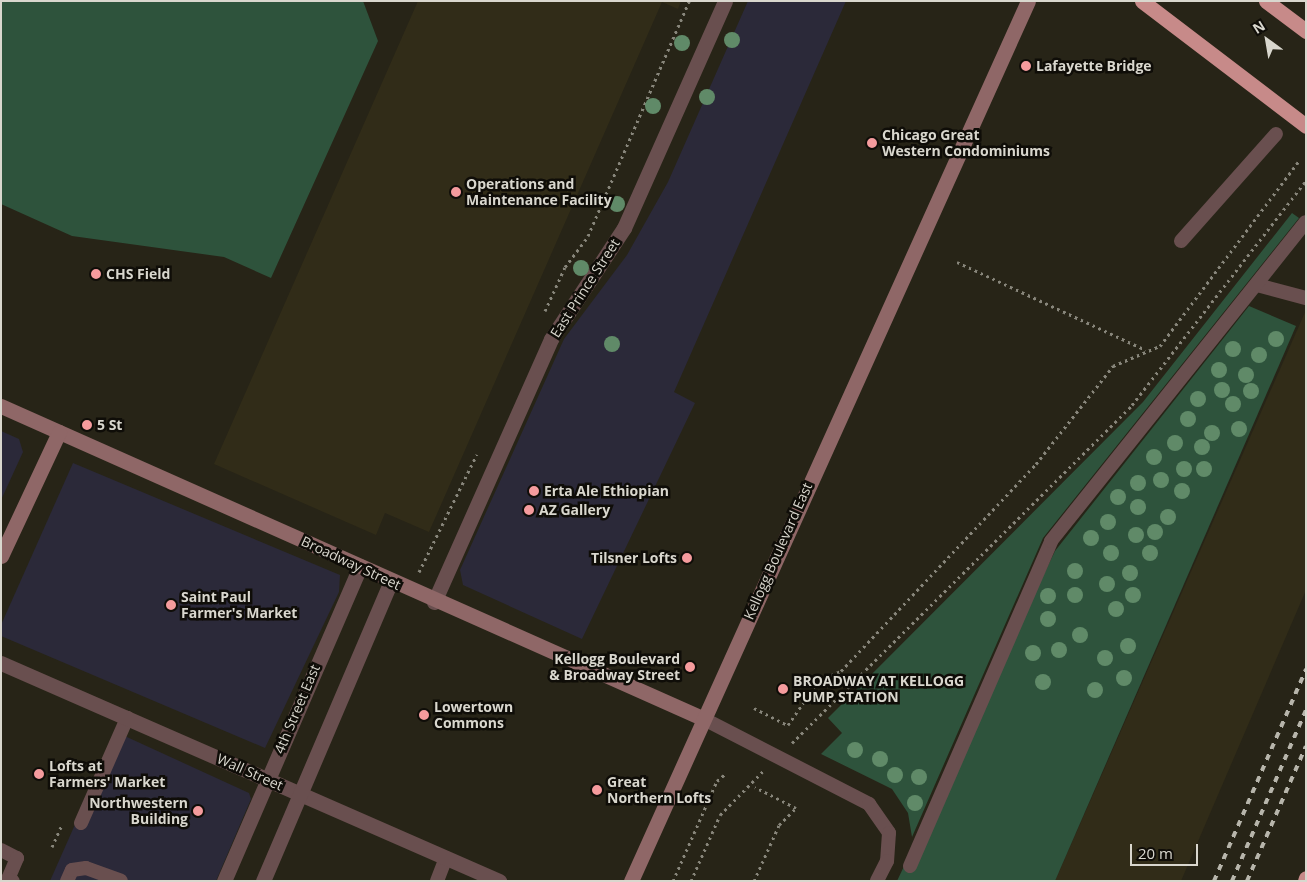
<!DOCTYPE html>
<html>
<head>
<meta charset="utf-8">
<style>
  body { margin:0 }
  #map { position:relative; width:1307px; height:882px; overflow:hidden; background:#272417; font-family:"Open Sans",sans-serif }
  div>[style] { position:absolute }
  .commercial>* { inset:0; background:#2b2939 }
  .built>* { inset:0; background:#312c18 }
  .green>* { inset:0; background:#2e533c }
  .path>* { height:3px; margin-top:-1.5px; transform-origin:0; background:repeating-linear-gradient(90deg,#88867b 0 2.5px,transparent 0 6.5px) }
  .lane>* { height:14px; margin:-7px; padding:0 7px; transform-origin:7px; border-radius:7px; background:#694f4f }
  .street>* { height:15px; margin:-7.5px; padding:0 7.5px; transform-origin:7.5px; border-radius:7.5px; background:#694f4f }
  .secondary>* { height:15px; margin:-7.5px; padding:0 7.5px; transform-origin:7.5px; border-radius:7.5px; background:#8f6767 }
  .highway>* { height:15px; margin:-7.5px; padding:0 7.5px; transform-origin:7.5px; border-radius:7.5px; background:#c78a89 }
  .rail>* { height:4px; margin-top:-2px; transform-origin:0; background:repeating-linear-gradient(90deg,#b7b5ab 0 6px,transparent 0 12px) }
  .trees>* { width:16px; height:16px; margin:-8px; border-radius:50%; background:#608a68 }
  .dots>* { width:14px; height:14px; translate:-50% -50%; box-sizing:border-box; border:2px solid #0f0d08; border-radius:50% }
  span { translate:-50% -50%; white-space:nowrap; text-align:center; line-height:1.15; -webkit-text-stroke:5px #0f0d08; paint-order:stroke }
  .poi-label { font-size:14px; color:#d9d7ce; font-weight:700 }
  .left { translate:0 -50%; text-align:left }
  .right { translate:-100% -50%; text-align:right }
  .street-label { font-size:14px; color:#d9d7ce }
  .frame { position:absolute; inset:0; border:2px solid #d9d7ce; pointer-events:none }
  .north { position:absolute; left:1242px; top:15px; width:50px; height:50px; -webkit-text-stroke:4px #0f0d08; paint-order:stroke; rotate:328deg; font-size:14px; font-weight:700; line-height:20px; text-align:center; color:#d9d7ce }
  .north::after { content:''; display:block; margin:auto; width:18px; height:22px; background:#d9d7ce; clip-path:polygon(50% 0,100% 100%,50% 72%,0 100%) }
  .scale { position:absolute; left:1130px; top:844px; width:68px; height:22px; box-sizing:border-box; border:2px solid #d9d7ce; border-top:0; padding-left:6px; font-size:15px; line-height:18px; white-space:nowrap; color:#d9d7ce; -webkit-text-stroke:4px #0f0d08; paint-order:stroke }
</style>
</head>
<body>
<div id="map">
  <div class="commercial">
    <div style="clip-path:polygon(748px 1px,846px 1px,674px 392px,695px 403px,582px 639px,463px 585px,460px 570px,564px 339px,627px 255px,668px 182px)"></div>
    <div style="clip-path:polygon(1px 431px,19px 439px,23px 452px,1px 500px)"></div>
    <div style="clip-path:polygon(73px 463px,340px 575px,339px 592px,265px 748px,1px 636px,1px 625px)"></div>
    <div style="clip-path:polygon(116px 732px,249px 793px,251px 799px,216px 881px,50px 881px)"></div>
  </div>
  <div class="built">
    <div style="clip-path:polygon(418px 1px,681px 1px,678px 9px,662px 2px,429px 532px,385px 513px,376px 535px,214px 464px)"></div>
    <div style="clip-path:polygon(1306px 310px,1306px 590px,1181px 881px,1055px 881px)"></div>
  </div>
  <div class="green">
    <div style="clip-path:polygon(1px 1px,363px 1px,378px 41px,271px 278px,224px 257px,72px 236px,1px 204px)"></div>
    <div style="clip-path:polygon(1292px 213px,1299px 218px,1043px 538px,912px 837px,908px 813px,892px 789px,821px 754px,842px 733px,828px 718px,1143px 402px)"></div>
    <div style="clip-path:polygon(1249px 306px,1296px 326px,1055px 881px,897px 881px,1055px 551px)"></div>
  </div>
  <div class="path">
    <div style="left:957px;top:262px;width:208px;rotate:25deg"></div>
    <div style="left:545px;top:311px;width:48px;rotate:-65.6deg"></div>
    <div style="left:565px;top:267px;width:39px;rotate:-53deg"></div>
    <div style="left:588px;top:236px;width:256px;rotate:-66.7deg"></div>
    <div style="left:419px;top:572px;width:131px;rotate:-63.8deg"></div>
    <div style="left:754px;top:708px;width:38px;rotate:27deg"></div>
    <div style="left:788px;top:725px;width:55px;rotate:-55.4deg"></div>
    <div style="left:819px;top:680px;width:24px;rotate:-22deg"></div>
    <div style="left:841px;top:671px;width:284px;rotate:-46.7deg"></div>
    <div style="left:1036px;top:464px;width:125px;rotate:-51.8deg"></div>
    <div style="left:1113px;top:366px;width:51px;rotate:-23.1deg"></div>
    <div style="left:1160px;top:346px;width:231px;rotate:-53.1deg"></div>
    <div style="left:792px;top:743px;width:479px;rotate:-44.8deg"></div>
    <div style="left:1132px;top:405px;width:284px;rotate:-52.2deg"></div>
    <div style="left:52px;top:847px;width:24px;rotate:-66deg"></div>
    <div style="left:673px;top:881px;width:109px;rotate:-66.3deg"></div>
    <div style="left:717px;top:781px;width:11px;rotate:-41deg"></div>
    <div style="left:691px;top:881px;width:72px;rotate:-66.3deg"></div>
    <div style="left:720px;top:815px;width:63px;rotate:-45.6deg"></div>
    <div style="left:754px;top:881px;width:61px;rotate:-65.9deg"></div>
    <div style="left:779px;top:825px;width:24px;rotate:-45deg"></div>
    <div style="left:796px;top:808px;width:46px;rotate:-152.9deg"></div>
  </div>
  <div class="lane">
    <div style="left:1181px;top:241px;width:143px;rotate:-48.4deg"></div>
    <div style="left:1257px;top:285px;width:51px;rotate:14.9deg"></div>
    <div style="left:702px;top:718px;width:188px;rotate:27.2deg"></div>
    <div style="left:869px;top:804px;width:35px;rotate:55deg"></div>
    <div style="left:889px;top:833px;width:28px;rotate:94deg"></div>
    <div style="left:887px;top:861px;width:22px;rotate:117deg"></div>
    <div style="left:81px;top:823px;width:115px;rotate:-66.3deg"></div>
    <div style="left:1px;top:850px;width:18px;rotate:27deg"></div>
    <div style="left:17px;top:858px;width:23px;rotate:113deg"></div>
    <div style="left:8px;top:879px;width:5px;rotate:22deg"></div>
    <div style="left:910px;top:866px;width:354px;rotate:-66.5deg"></div>
    <div style="left:1051px;top:541px;width:408px;rotate:-51.4deg"></div>
    <div style="left:67px;top:881px;width:12px;rotate:-66deg"></div>
    <div style="left:72px;top:870px;width:14px;rotate:-8deg"></div>
    <div style="left:86px;top:868px;width:37px;rotate:20deg"></div>
    <div style="left:437px;top:881px;width:25px;rotate:-69deg"></div>
  </div>
  <div class="street">
    <div style="left:434px;top:602px;width:288px;rotate:-66deg"></div>
    <div style="left:551px;top:339px;width:133px;rotate:-56.7deg"></div>
    <div style="left:624px;top:228px;width:248px;rotate:-66deg"></div>
    <div style="left:1px;top:663px;width:544px;rotate:23.64deg"></div>
    <div style="left:224px;top:881px;width:343px;rotate:-66.6deg"></div>
    <div style="left:263px;top:881px;width:326px;rotate:-66.9deg"></div>
  </div>
  <div class="secondary">
    <div style="left:1px;top:406px;width:767px;rotate:23.99deg"></div>
    <div style="left:1px;top:556px;width:137px;rotate:-64.9deg"></div>
    <div style="left:631px;top:881px;width:965px;rotate:-65.72deg"></div>
  </div>
  <div class="highway">
    <div style="left:1142px;top:1px;width:206px;rotate:37.3deg"></div>
    <div style="left:1266px;top:1px;width:50px;rotate:36.9deg"></div>
    <div style="left:1305px;top:881px;width:3px;rotate:-72deg"></div>
  </div>
  <div class="rail">
    <div style="left:1214px;top:881px;width:231px;rotate:-66.5deg"></div>
    <div style="left:1232px;top:881px;width:186px;rotate:-66.6deg"></div>
    <div style="left:1247px;top:881px;width:147px;rotate:-66.4deg"></div>
  </div>
  <div class="trees">
    <div style="left:732px;top:40px"></div>
    <div style="left:682px;top:43px"></div>
    <div style="left:707px;top:97px"></div>
    <div style="left:653px;top:106px"></div>
    <div style="left:617px;top:204px"></div>
    <div style="left:581px;top:268px"></div>
    <div style="left:1276px;top:339px"></div>
    <div style="left:612px;top:344px"></div>
    <div style="left:1233px;top:349px"></div>
    <div style="left:1259px;top:355px"></div>
    <div style="left:1219px;top:370px"></div>
    <div style="left:1246px;top:375px"></div>
    <div style="left:1222px;top:390px"></div>
    <div style="left:1251px;top:391px"></div>
    <div style="left:1198px;top:399px"></div>
    <div style="left:1233px;top:404px"></div>
    <div style="left:1188px;top:419px"></div>
    <div style="left:1239px;top:429px"></div>
    <div style="left:1212px;top:433px"></div>
    <div style="left:1175px;top:443px"></div>
    <div style="left:1202px;top:447px"></div>
    <div style="left:1154px;top:457px"></div>
    <div style="left:1184px;top:469px"></div>
    <div style="left:1204px;top:469px"></div>
    <div style="left:1161px;top:480px"></div>
    <div style="left:1138px;top:483px"></div>
    <div style="left:1182px;top:491px"></div>
    <div style="left:1118px;top:497px"></div>
    <div style="left:1138px;top:507px"></div>
    <div style="left:1168px;top:517px"></div>
    <div style="left:1108px;top:522px"></div>
    <div style="left:1155px;top:532px"></div>
    <div style="left:1136px;top:535px"></div>
    <div style="left:1091px;top:538px"></div>
    <div style="left:1111px;top:553px"></div>
    <div style="left:1150px;top:553px"></div>
    <div style="left:1075px;top:571px"></div>
    <div style="left:1130px;top:573px"></div>
    <div style="left:1107px;top:584px"></div>
    <div style="left:1075px;top:595px"></div>
    <div style="left:1133px;top:595px"></div>
    <div style="left:1048px;top:596px"></div>
    <div style="left:1116px;top:609px"></div>
    <div style="left:1048px;top:619px"></div>
    <div style="left:1080px;top:635px"></div>
    <div style="left:1128px;top:646px"></div>
    <div style="left:1059px;top:650px"></div>
    <div style="left:1033px;top:653px"></div>
    <div style="left:1105px;top:658px"></div>
    <div style="left:1124px;top:678px"></div>
    <div style="left:1043px;top:682px"></div>
    <div style="left:1095px;top:690px"></div>
    <div style="left:855px;top:750px"></div>
    <div style="left:880px;top:759px"></div>
    <div style="left:895px;top:775px"></div>
    <div style="left:919px;top:777px"></div>
    <div style="left:915px;top:803px"></div>
  </div>
  <div class="dots">
    <div style="left:1026px;top:66px;background:#f59b9d"></div>
    <div style="left:872px;top:143px;background:#f59b9d"></div>
    <div style="left:456px;top:192px;background:#f59b9d"></div>
    <div style="left:96px;top:274px;background:#f59b9d"></div>
    <div style="left:87px;top:425px;background:#f59b9d"></div>
    <div style="left:534px;top:491px;background:#f59b9d"></div>
    <div style="left:529px;top:510px;background:#f59b9d"></div>
    <div style="left:687px;top:558px;background:#f59b9d"></div>
    <div style="left:171px;top:605px;background:#f59b9d"></div>
    <div style="left:690px;top:667px;background:#f59b9d"></div>
    <div style="left:783px;top:689px;background:#f59b9d"></div>
    <div style="left:424px;top:715px;background:#f59b9d"></div>
    <div style="left:39px;top:774px;background:#f59b9d"></div>
    <div style="left:597px;top:790px;background:#f59b9d"></div>
    <div style="left:198px;top:811px;background:#f59b9d"></div>
  </div>
  <div class="poi-label">
    <span class="left" style="left:1036px;top:66px">Lafayette Bridge</span>
    <span class="left" style="left:882px;top:143px">Chicago Great<br>Western Condominiums</span>
    <span class="left" style="left:466px;top:192px">Operations and<br>Maintenance Facility</span>
    <span class="left" style="left:106px;top:274px">CHS Field</span>
    <span class="left" style="left:97px;top:425px">5 St</span>
    <span class="left" style="left:544px;top:491px">Erta Ale Ethiopian</span>
    <span class="left" style="left:539px;top:510px">AZ Gallery</span>
    <span class="right" style="left:677px;top:558px">Tilsner Lofts</span>
    <span class="left" style="left:181px;top:605px">Saint Paul<br>Farmer's Market</span>
    <span class="right" style="left:680px;top:667px">Kellogg Boulevard<br>&amp; Broadway Street</span>
    <span class="left" style="left:793px;top:689px">BROADWAY AT KELLOGG<br>PUMP STATION</span>
    <span class="left" style="left:434px;top:715px">Lowertown<br>Commons</span>
    <span class="left" style="left:49px;top:774px">Lofts at<br>Farmers' Market</span>
    <span class="left" style="left:607px;top:790px">Great<br>Northern Lofts</span>
    <span class="right" style="left:188px;top:811px">Northwestern<br>Building</span>
  </div>
  <div class="street-label">
    <span style="left:585px;top:288px;rotate:-57deg">East Prince Street</span>
    <span style="left:778px;top:551px;rotate:-66deg">Kellogg Boulevard East</span>
    <span style="left:351px;top:563px;rotate:25deg">Broadway Street</span>
    <span style="left:297px;top:709px;rotate:-67deg">4th Street East</span>
    <span style="left:250px;top:772px;rotate:24deg">Wall Street</span>
  </div>
  <div class="frame"></div>
  <div class="north">N</div>
  <div class="scale">20 m</div>
</div>
</body>
</html>
